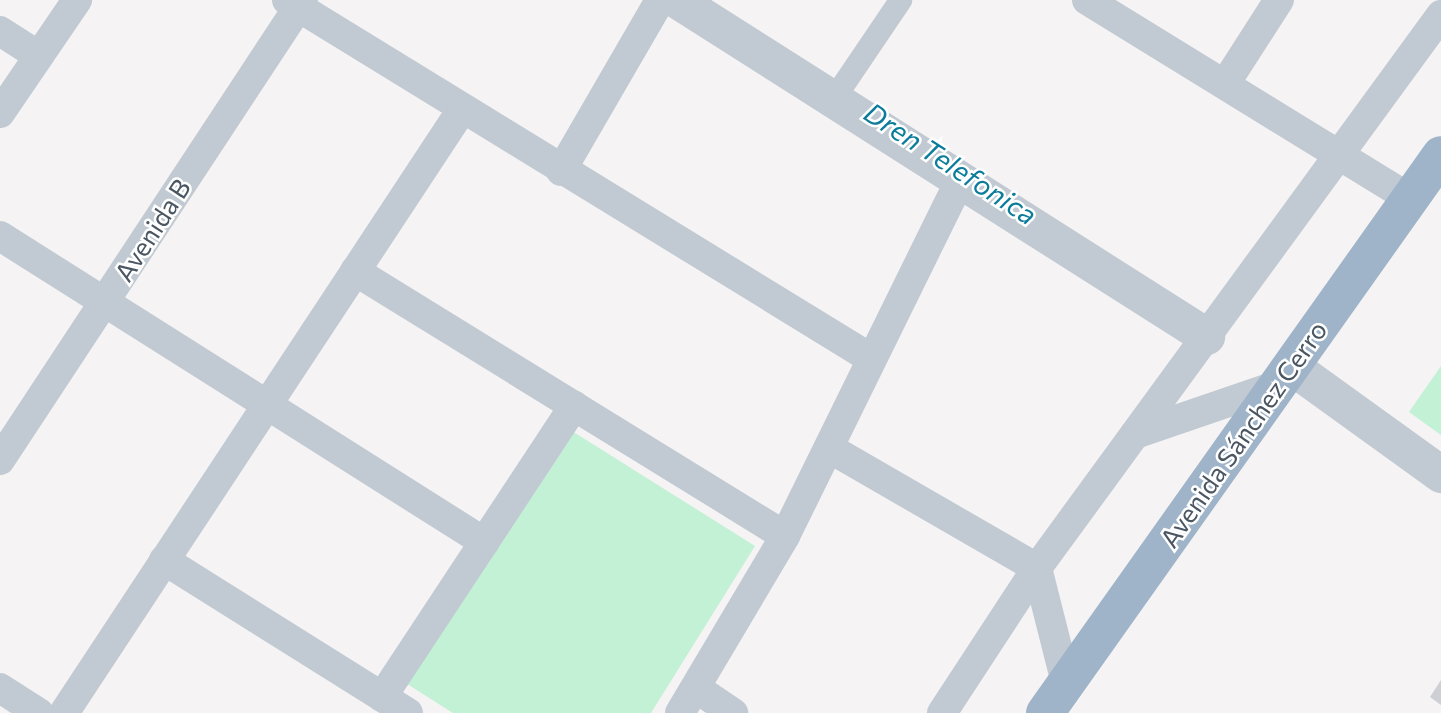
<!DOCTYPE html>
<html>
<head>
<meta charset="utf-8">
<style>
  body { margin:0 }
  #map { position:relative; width:1441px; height:713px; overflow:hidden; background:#f5f3f3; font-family:Commissioner,sans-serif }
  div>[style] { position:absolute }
  .green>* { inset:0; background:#c3f1d5 }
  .building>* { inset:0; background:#cdcfd5 }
  .pedestrian>* { height:23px; margin:-11.5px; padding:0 11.5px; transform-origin:11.5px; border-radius:11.5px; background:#c1cad2 }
  .minor>* { height:30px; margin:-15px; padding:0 15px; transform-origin:15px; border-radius:15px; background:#c1cad2 }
  .tertiary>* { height:37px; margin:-18.5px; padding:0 18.5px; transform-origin:18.5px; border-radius:18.5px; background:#c1cad2 }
  .trunk>* { height:38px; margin:-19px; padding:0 19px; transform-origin:19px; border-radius:19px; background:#9fb4c9 }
  span { translate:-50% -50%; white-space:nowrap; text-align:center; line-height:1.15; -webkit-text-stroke:5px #fff; paint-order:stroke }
  .street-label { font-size:26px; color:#4a5661 }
  .water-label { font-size:28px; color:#0c7c9b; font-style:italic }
</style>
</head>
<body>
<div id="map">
  <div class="green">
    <div style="clip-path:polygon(1441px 366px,1441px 435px,1409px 412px)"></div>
    <div style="clip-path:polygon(564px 426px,755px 546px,651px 713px,453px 713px,404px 682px)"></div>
  </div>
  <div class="building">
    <div style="clip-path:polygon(1441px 680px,1441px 705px,1430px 697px)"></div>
  </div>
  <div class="pedestrian">
    <div style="left:833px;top:99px;width:120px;rotate:-55.9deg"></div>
  </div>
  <div class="minor">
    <div style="left:287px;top:0;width:686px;rotate:31.54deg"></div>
    <div style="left:1087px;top:0;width:379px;rotate:31.6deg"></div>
    <div style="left:0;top:31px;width:46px;rotate:32.7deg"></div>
    <div style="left:1225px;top:84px;width:100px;rotate:-57.3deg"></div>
    <div style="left:0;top:113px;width:137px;rotate:-55.7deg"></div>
    <div style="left:561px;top:171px;width:198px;rotate:-59.9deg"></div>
    <div style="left:0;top:236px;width:573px;rotate:32.3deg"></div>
    <div style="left:355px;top:271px;width:505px;rotate:31.64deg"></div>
    <div style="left:1135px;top:434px;width:151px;rotate:-18.9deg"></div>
    <div style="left:829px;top:448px;width:240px;rotate:30deg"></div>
    <div style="left:1037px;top:568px;width:119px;rotate:75.8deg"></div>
    <div style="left:0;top:460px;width:551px;rotate:-56.63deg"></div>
    <div style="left:164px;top:560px;width:288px;rotate:32.1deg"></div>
    <div style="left:0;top:688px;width:46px;rotate:32.7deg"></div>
    <div style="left:696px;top:688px;width:45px;rotate:34deg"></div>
    <div style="left:382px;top:697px;width:349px;rotate:-56.6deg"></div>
    <div style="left:64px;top:713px;width:721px;rotate:-56.6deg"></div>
    <div style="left:680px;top:713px;width:206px;rotate:-59.3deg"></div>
    <div style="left:785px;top:536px;width:397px;rotate:-63.8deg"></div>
    <div style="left:942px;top:713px;width:173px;rotate:-56.8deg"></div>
    <div style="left:1037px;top:568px;width:685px;rotate:-53.85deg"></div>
  </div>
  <div class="tertiary">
    <div style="left:677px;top:0;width:627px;rotate:32.42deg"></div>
    <div style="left:1291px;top:366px;width:185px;rotate:35.8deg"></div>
  </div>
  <div class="trunk">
    <div style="left:1045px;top:713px;width:684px;rotate:-54.64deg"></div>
  </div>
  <div class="street-label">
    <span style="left:152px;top:230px;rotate:-57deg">Avenida B</span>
    <span style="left:1243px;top:434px;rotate:-55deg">Avenida Sánchez Cerro</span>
  </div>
  <div class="water-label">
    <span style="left:951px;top:163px;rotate:33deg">Dren Telefonica</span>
  </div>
</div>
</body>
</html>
